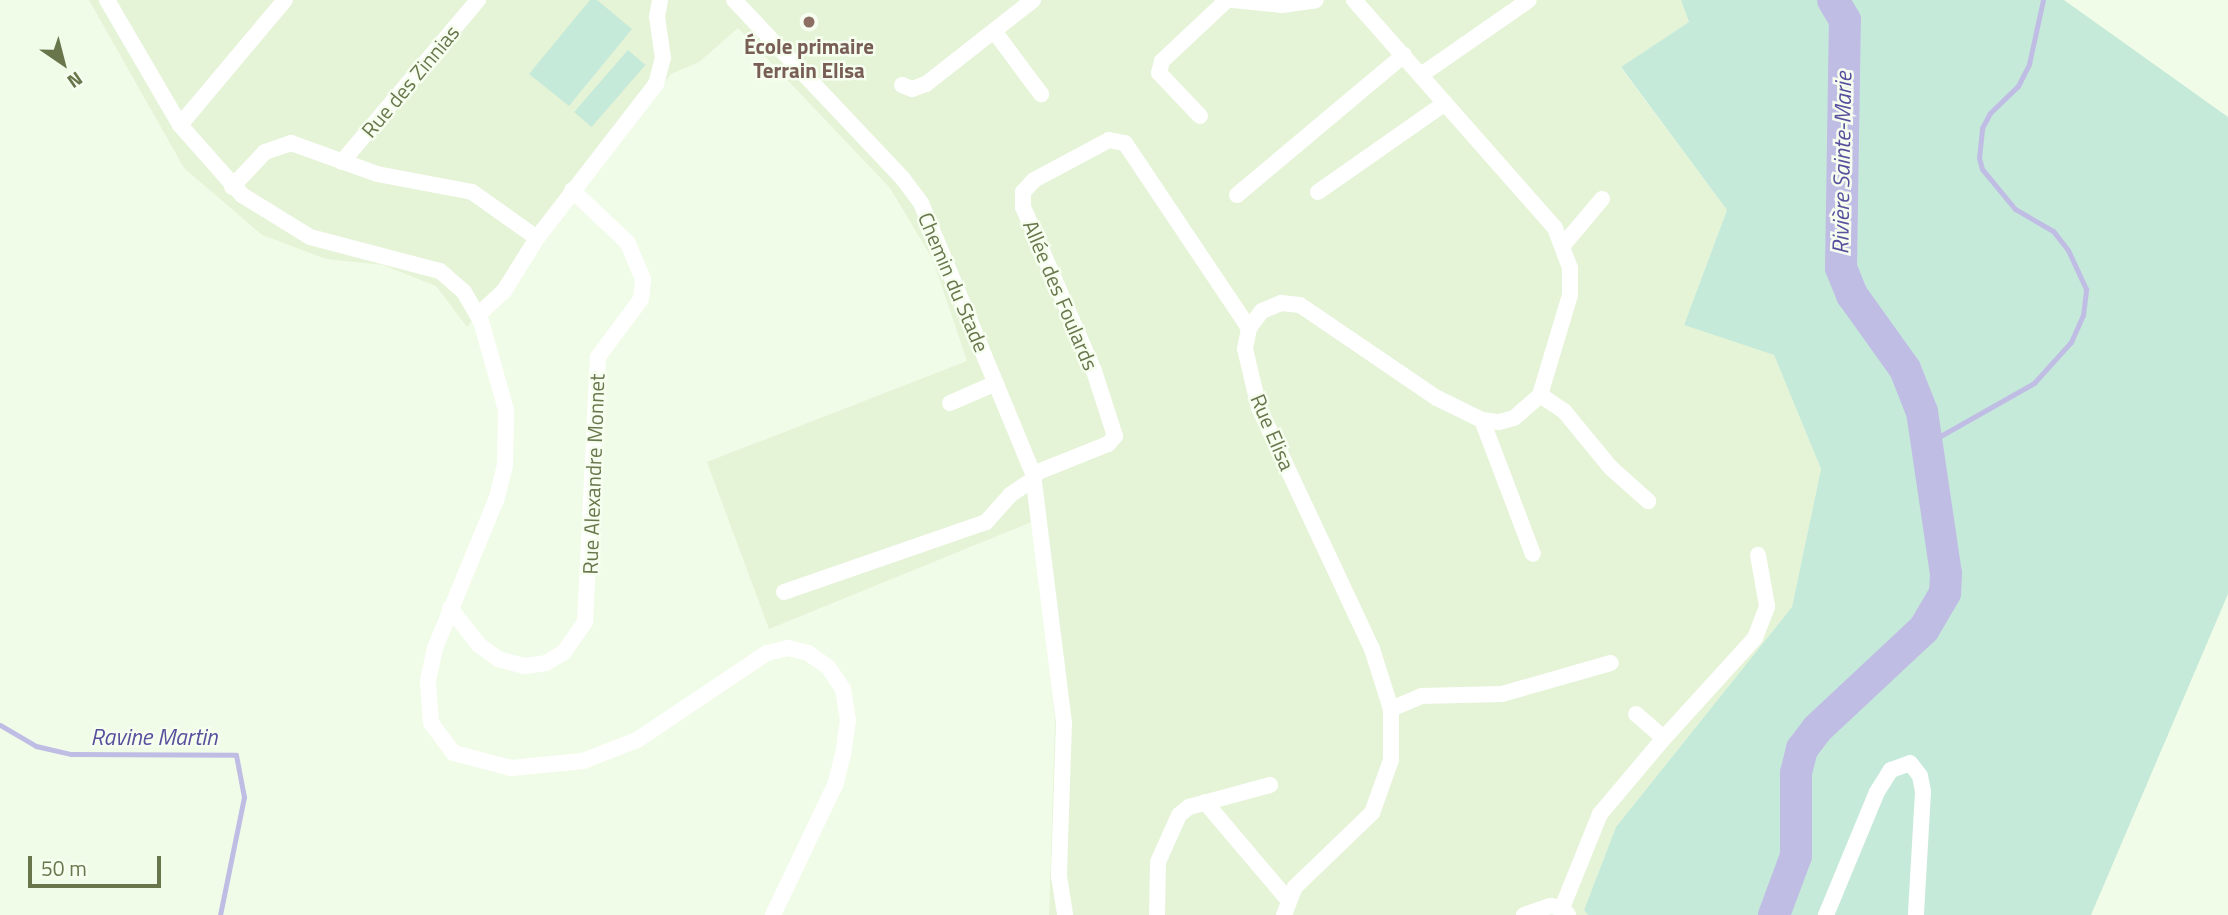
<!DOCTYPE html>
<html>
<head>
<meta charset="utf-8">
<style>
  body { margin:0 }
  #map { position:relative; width:2228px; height:915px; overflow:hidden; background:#f1fce8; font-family:"Titillium Web",sans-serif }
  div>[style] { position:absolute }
  .residential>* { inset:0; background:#e5f3d7 }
  .green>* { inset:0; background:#c6ead9; transform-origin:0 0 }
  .stream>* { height:5px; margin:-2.5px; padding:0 2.5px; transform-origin:2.5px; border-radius:2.5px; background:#c0bde5 }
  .river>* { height:32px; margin:-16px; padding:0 16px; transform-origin:16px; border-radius:16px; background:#c0bde5 }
  .street>* { height:16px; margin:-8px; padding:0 8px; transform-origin:8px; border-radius:8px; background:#fff }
  .dots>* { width:19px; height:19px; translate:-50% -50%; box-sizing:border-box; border:4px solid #f6feef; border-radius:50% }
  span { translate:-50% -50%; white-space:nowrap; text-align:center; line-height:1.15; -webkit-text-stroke:5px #f6feef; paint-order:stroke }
  .education-label { font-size:21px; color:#785e54; font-weight:700 }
  .street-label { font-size:21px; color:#69764c }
  .water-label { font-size:23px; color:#58509d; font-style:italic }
  .north { position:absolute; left:28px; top:28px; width:70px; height:70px; -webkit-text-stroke:5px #f6feef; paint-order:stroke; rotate:145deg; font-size:19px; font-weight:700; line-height:28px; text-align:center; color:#69764c }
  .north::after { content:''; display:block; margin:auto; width:24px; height:32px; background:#69764c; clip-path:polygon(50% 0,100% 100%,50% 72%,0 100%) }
  .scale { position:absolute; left:28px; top:856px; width:133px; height:32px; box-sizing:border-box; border:4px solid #69764c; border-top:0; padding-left:9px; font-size:21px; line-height:24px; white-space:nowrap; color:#69764c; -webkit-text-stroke:5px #f6feef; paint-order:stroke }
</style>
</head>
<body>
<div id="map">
  <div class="residential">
    <div style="clip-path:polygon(89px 0,1681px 0,1689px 22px,1621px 68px,1727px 210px,1684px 325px,1774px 355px,1821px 469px,1792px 607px,1616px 827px,1584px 910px,1588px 915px,1049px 915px,1055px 721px,1034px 521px,769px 629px,707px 462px,967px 361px,933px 260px,890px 188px,738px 28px,699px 62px,671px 74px,467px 327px,436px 286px,383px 265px,326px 259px,262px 235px,184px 168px)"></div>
  </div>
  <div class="green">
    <div style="clip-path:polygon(590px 0,597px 0,632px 29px,569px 106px,529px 74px)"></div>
    <div style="clip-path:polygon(1681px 0,2064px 0,2228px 117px,2228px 594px,2091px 915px,1588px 915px,1584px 910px,1616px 827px,1792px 607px,1821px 469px,1774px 355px,1684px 325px,1727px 210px,1621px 67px,1689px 22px)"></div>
    <div style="left:628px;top:50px;width:23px;height:82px;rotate:41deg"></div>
  </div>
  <div class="stream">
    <div style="left:1928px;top:443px;width:122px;rotate:-29.5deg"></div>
    <div style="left:2034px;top:383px;width:55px;rotate:-47.9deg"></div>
    <div style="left:2071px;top:342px;width:30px;rotate:-66deg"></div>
    <div style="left:2083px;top:315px;width:26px;rotate:-83deg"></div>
    <div style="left:2086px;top:289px;width:43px;rotate:-114.8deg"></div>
    <div style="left:2068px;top:250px;width:24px;rotate:-128deg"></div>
    <div style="left:2053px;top:231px;width:44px;rotate:-149.9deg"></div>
    <div style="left:2015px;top:209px;width:52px;rotate:-129.5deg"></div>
    <div style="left:1982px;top:169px;width:11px;rotate:-105deg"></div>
    <div style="left:1979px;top:158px;width:30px;rotate:-84deg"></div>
    <div style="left:1982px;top:128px;width:17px;rotate:-62deg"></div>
    <div style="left:1990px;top:113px;width:39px;rotate:-44deg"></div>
    <div style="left:2018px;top:86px;width:25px;rotate:-63deg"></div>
    <div style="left:2029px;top:64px;width:66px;rotate:-77.7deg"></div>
    <div style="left:0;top:725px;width:42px;rotate:30.3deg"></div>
    <div style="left:36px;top:746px;width:36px;rotate:13deg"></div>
    <div style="left:71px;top:754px;width:165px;rotate:0.3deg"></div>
    <div style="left:236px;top:755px;width:43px;rotate:79.2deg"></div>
    <div style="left:244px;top:797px;width:120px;rotate:101.5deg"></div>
  </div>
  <div class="river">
    <div style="left:1774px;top:915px;width:63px;rotate:-69.6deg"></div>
    <div style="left:1796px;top:856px;width:83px;rotate:-90deg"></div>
    <div style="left:1796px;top:773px;width:25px;rotate:-76deg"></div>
    <div style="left:1802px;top:749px;width:25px;rotate:-53deg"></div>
    <div style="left:1817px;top:729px;width:146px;rotate:-43.1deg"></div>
    <div style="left:1924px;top:629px;width:42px;rotate:-59.7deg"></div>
    <div style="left:1945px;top:593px;width:19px;rotate:-87deg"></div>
    <div style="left:1946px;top:574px;width:164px;rotate:-98.4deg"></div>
    <div style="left:1922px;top:412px;width:46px;rotate:-111.6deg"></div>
    <div style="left:1905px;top:369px;width:91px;rotate:-125.6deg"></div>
    <div style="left:1852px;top:295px;width:29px;rotate:-112deg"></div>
    <div style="left:1841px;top:268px;width:248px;rotate:-89.1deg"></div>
    <div style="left:1845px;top:20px;width:23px;rotate:-121deg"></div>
  </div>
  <div class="street">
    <div style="left:107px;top:0;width:145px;rotate:59.7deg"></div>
    <div style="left:180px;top:125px;width:94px;rotate:48.5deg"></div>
    <div style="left:242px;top:195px;width:80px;rotate:31.7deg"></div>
    <div style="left:310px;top:237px;width:134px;rotate:14.7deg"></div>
    <div style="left:440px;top:271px;width:32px;rotate:41deg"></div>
    <div style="left:464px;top:292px;width:34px;rotate:60deg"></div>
    <div style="left:481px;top:321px;width:92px;rotate:74.3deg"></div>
    <div style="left:506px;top:410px;width:55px;rotate:91deg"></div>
    <div style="left:505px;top:465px;width:36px;rotate:104deg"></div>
    <div style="left:496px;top:500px;width:160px;rotate:112.4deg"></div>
    <div style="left:435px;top:648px;width:34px;rotate:102deg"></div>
    <div style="left:428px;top:681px;width:42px;rotate:85.9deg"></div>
    <div style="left:431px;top:723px;width:38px;rotate:53deg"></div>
    <div style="left:454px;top:753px;width:59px;rotate:14.7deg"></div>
    <div style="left:511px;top:768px;width:72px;rotate:-5.6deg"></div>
    <div style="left:583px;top:761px;width:58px;rotate:-21.3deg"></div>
    <div style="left:637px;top:740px;width:156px;rotate:-33.8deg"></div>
    <div style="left:767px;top:653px;width:22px;rotate:-13deg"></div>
    <div style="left:788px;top:648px;width:21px;rotate:14deg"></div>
    <div style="left:808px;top:653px;width:24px;rotate:35deg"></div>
    <div style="left:828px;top:667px;width:27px;rotate:56deg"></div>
    <div style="left:843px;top:689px;width:31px;rotate:81deg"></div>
    <div style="left:848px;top:720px;width:34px;rotate:98deg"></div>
    <div style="left:843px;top:754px;width:32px;rotate:104deg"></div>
    <div style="left:835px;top:785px;width:144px;rotate:115.5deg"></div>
    <div style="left:734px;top:0;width:246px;rotate:46.6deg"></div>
    <div style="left:903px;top:179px;width:30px;rotate:53deg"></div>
    <div style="left:921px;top:203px;width:293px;rotate:67.5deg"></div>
    <div style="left:1033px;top:474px;width:250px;rotate:82.9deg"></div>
    <div style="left:1064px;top:722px;width:154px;rotate:91.9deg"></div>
    <div style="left:1059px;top:876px;width:39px;rotate:81deg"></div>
    <div style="left:1233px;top:0;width:49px;rotate:5.8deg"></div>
    <div style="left:1282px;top:5px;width:34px;rotate:-8deg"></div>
    <div style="left:994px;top:31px;width:79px;rotate:53.3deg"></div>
    <div style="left:1421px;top:75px;width:131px;rotate:-34.8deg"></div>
    <div style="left:902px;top:85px;width:11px;rotate:22deg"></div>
    <div style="left:912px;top:89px;width:15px;rotate:-20deg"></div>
    <div style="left:926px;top:84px;width:136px;rotate:-38.1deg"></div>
    <div style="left:1200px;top:116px;width:59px;rotate:-133.6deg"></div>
    <div style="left:1159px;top:73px;width:12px;rotate:-76deg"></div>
    <div style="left:1162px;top:61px;width:89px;rotate:-43.2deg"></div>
    <div style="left:180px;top:125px;width:163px;rotate:-50deg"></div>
    <div style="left:342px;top:162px;width:212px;rotate:-50deg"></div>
    <div style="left:232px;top:187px;width:48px;rotate:-46.7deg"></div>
    <div style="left:265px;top:152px;width:28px;rotate:-19deg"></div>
    <div style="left:291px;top:143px;width:91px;rotate:19.8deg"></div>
    <div style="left:377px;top:174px;width:97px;rotate:10.7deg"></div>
    <div style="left:472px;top:192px;width:80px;rotate:35.3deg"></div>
    <div style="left:1318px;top:192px;width:155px;rotate:-35deg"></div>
    <div style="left:1237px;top:195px;width:218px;rotate:-40deg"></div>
    <div style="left:1564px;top:244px;width:59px;rotate:-49.8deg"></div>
    <div style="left:478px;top:315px;width:35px;rotate:-43deg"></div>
    <div style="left:504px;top:291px;width:62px;rotate:-58.1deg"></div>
    <div style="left:537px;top:238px;width:195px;rotate:-52.3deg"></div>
    <div style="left:656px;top:84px;width:27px;rotate:-75deg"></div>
    <div style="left:663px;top:58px;width:41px;rotate:-98.3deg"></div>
    <div style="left:657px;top:17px;width:17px;rotate:-80deg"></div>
    <div style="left:1540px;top:395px;width:29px;rotate:34deg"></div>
    <div style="left:1564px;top:411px;width:74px;rotate:50.5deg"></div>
    <div style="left:1611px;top:468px;width:50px;rotate:41.7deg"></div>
    <div style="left:950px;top:403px;width:50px;rotate:-23.5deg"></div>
    <div style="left:1482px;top:420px;width:143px;rotate:69.2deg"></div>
    <div style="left:1033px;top:474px;width:81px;rotate:-21.8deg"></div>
    <div style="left:1108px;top:444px;width:11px;rotate:-49deg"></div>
    <div style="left:1115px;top:436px;width:68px;rotate:-107.9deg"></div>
    <div style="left:1094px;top:371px;width:179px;rotate:-113.4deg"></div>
    <div style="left:1023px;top:207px;width:15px;rotate:-90deg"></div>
    <div style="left:1023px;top:192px;width:16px;rotate:-47deg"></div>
    <div style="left:1034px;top:180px;width:85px;rotate:-28.1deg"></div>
    <div style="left:1109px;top:140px;width:16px;rotate:11deg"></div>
    <div style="left:1125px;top:143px;width:223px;rotate:56.2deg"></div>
    <div style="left:784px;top:592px;width:214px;rotate:-19.1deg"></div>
    <div style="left:986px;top:522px;width:36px;rotate:-48deg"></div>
    <div style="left:1010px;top:495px;width:29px;rotate:-34deg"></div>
    <div style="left:450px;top:608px;width:47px;rotate:51.9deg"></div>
    <div style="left:479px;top:645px;width:24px;rotate:36deg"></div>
    <div style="left:498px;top:659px;width:28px;rotate:15deg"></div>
    <div style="left:525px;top:666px;width:21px;rotate:-8deg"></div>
    <div style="left:546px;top:663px;width:21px;rotate:-31deg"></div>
    <div style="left:564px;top:652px;width:37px;rotate:-55deg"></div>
    <div style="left:585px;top:622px;width:265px;rotate:-87.2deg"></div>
    <div style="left:598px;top:357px;width:72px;rotate:-53.4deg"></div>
    <div style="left:641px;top:299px;width:20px;rotate:-84deg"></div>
    <div style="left:643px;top:279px;width:39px;rotate:-113deg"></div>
    <div style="left:628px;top:243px;width:77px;rotate:-136.6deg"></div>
    <div style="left:1391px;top:709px;width:33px;rotate:-23deg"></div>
    <div style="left:1421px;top:696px;width:81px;rotate:-1.4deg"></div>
    <div style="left:1502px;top:694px;width:113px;rotate:-15.9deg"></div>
    <div style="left:1636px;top:714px;width:37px;rotate:41deg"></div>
    <div style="left:1664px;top:738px;width:135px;rotate:-47.7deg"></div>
    <div style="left:1755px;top:638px;width:34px;rotate:-69deg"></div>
    <div style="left:1767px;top:606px;width:52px;rotate:-100deg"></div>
    <div style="left:1205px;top:802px;width:128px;rotate:49.7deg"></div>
    <div style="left:1562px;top:908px;width:101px;rotate:-68deg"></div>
    <div style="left:1600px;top:814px;width:99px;rotate:-49.9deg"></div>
    <div style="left:1157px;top:915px;width:53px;rotate:-88.9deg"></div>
    <div style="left:1158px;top:862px;width:51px;rotate:-65.9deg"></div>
    <div style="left:1179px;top:815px;width:13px;rotate:-39deg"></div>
    <div style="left:1189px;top:807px;width:84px;rotate:-15.2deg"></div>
    <div style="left:1284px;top:915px;width:30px;rotate:-69deg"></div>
    <div style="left:1295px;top:887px;width:107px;rotate:-43.9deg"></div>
    <div style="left:1372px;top:813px;width:56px;rotate:-70.3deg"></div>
    <div style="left:1391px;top:760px;width:51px;rotate:-90deg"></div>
    <div style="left:1391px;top:709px;width:63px;rotate:-107.6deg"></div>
    <div style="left:1372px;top:649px;width:266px;rotate:-115.1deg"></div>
    <div style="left:1259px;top:408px;width:61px;rotate:-103.3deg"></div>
    <div style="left:1245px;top:349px;width:21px;rotate:-79deg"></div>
    <div style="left:1249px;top:328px;width:21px;rotate:-53deg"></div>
    <div style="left:1262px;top:311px;width:21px;rotate:-23deg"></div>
    <div style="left:1281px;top:303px;width:19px;rotate:6deg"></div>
    <div style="left:1300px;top:305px;width:166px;rotate:34.2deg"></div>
    <div style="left:1437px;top:398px;width:50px;rotate:26.1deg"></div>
    <div style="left:1482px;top:420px;width:17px;rotate:7deg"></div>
    <div style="left:1499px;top:422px;width:16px;rotate:-15deg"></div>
    <div style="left:1514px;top:418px;width:35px;rotate:-41deg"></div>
    <div style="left:1540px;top:395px;width:104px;rotate:-73.3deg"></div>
    <div style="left:1570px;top:295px;width:27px;rotate:-90deg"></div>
    <div style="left:1570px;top:268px;width:43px;rotate:-110.6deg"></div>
    <div style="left:1555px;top:228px;width:304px;rotate:-131.4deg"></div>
    <div style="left:1524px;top:915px;width:28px;rotate:-19deg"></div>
    <div style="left:1550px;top:906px;width:12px;rotate:9deg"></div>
    <div style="left:1562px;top:908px;width:9px;rotate:49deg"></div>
    <div style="left:1826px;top:915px;width:133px;rotate:-67.5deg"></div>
    <div style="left:1877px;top:792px;width:26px;rotate:-58deg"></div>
    <div style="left:1891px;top:770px;width:20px;rotate:-20deg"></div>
    <div style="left:1910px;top:763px;width:16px;rotate:52deg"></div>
    <div style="left:1920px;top:776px;width:16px;rotate:79deg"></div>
    <div style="left:1923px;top:792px;width:123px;rotate:93.3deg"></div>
  </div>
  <div class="dots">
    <div style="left:809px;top:22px;background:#8d6e63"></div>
  </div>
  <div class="education-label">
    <span style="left:809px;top:58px">École primaire<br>Terrain Elisa</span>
  </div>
  <div class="street-label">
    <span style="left:410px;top:81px;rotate:-50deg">Rue des Zinnias</span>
    <span style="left:954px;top:282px;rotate:67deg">Chemin du Stade</span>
    <span style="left:1061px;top:295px;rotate:67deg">Allée des Foulards</span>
    <span style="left:1273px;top:432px;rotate:67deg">Rue Elisa</span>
    <span style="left:593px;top:474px;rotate:-88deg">Rue Alexandre Monnet</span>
  </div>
  <div class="water-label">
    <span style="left:1842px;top:163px;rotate:-89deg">Rivière Sainte-Marie</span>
    <span style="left:154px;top:737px">Ravine Martin</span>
  </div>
  <div class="north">N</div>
  <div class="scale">50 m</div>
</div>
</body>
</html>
